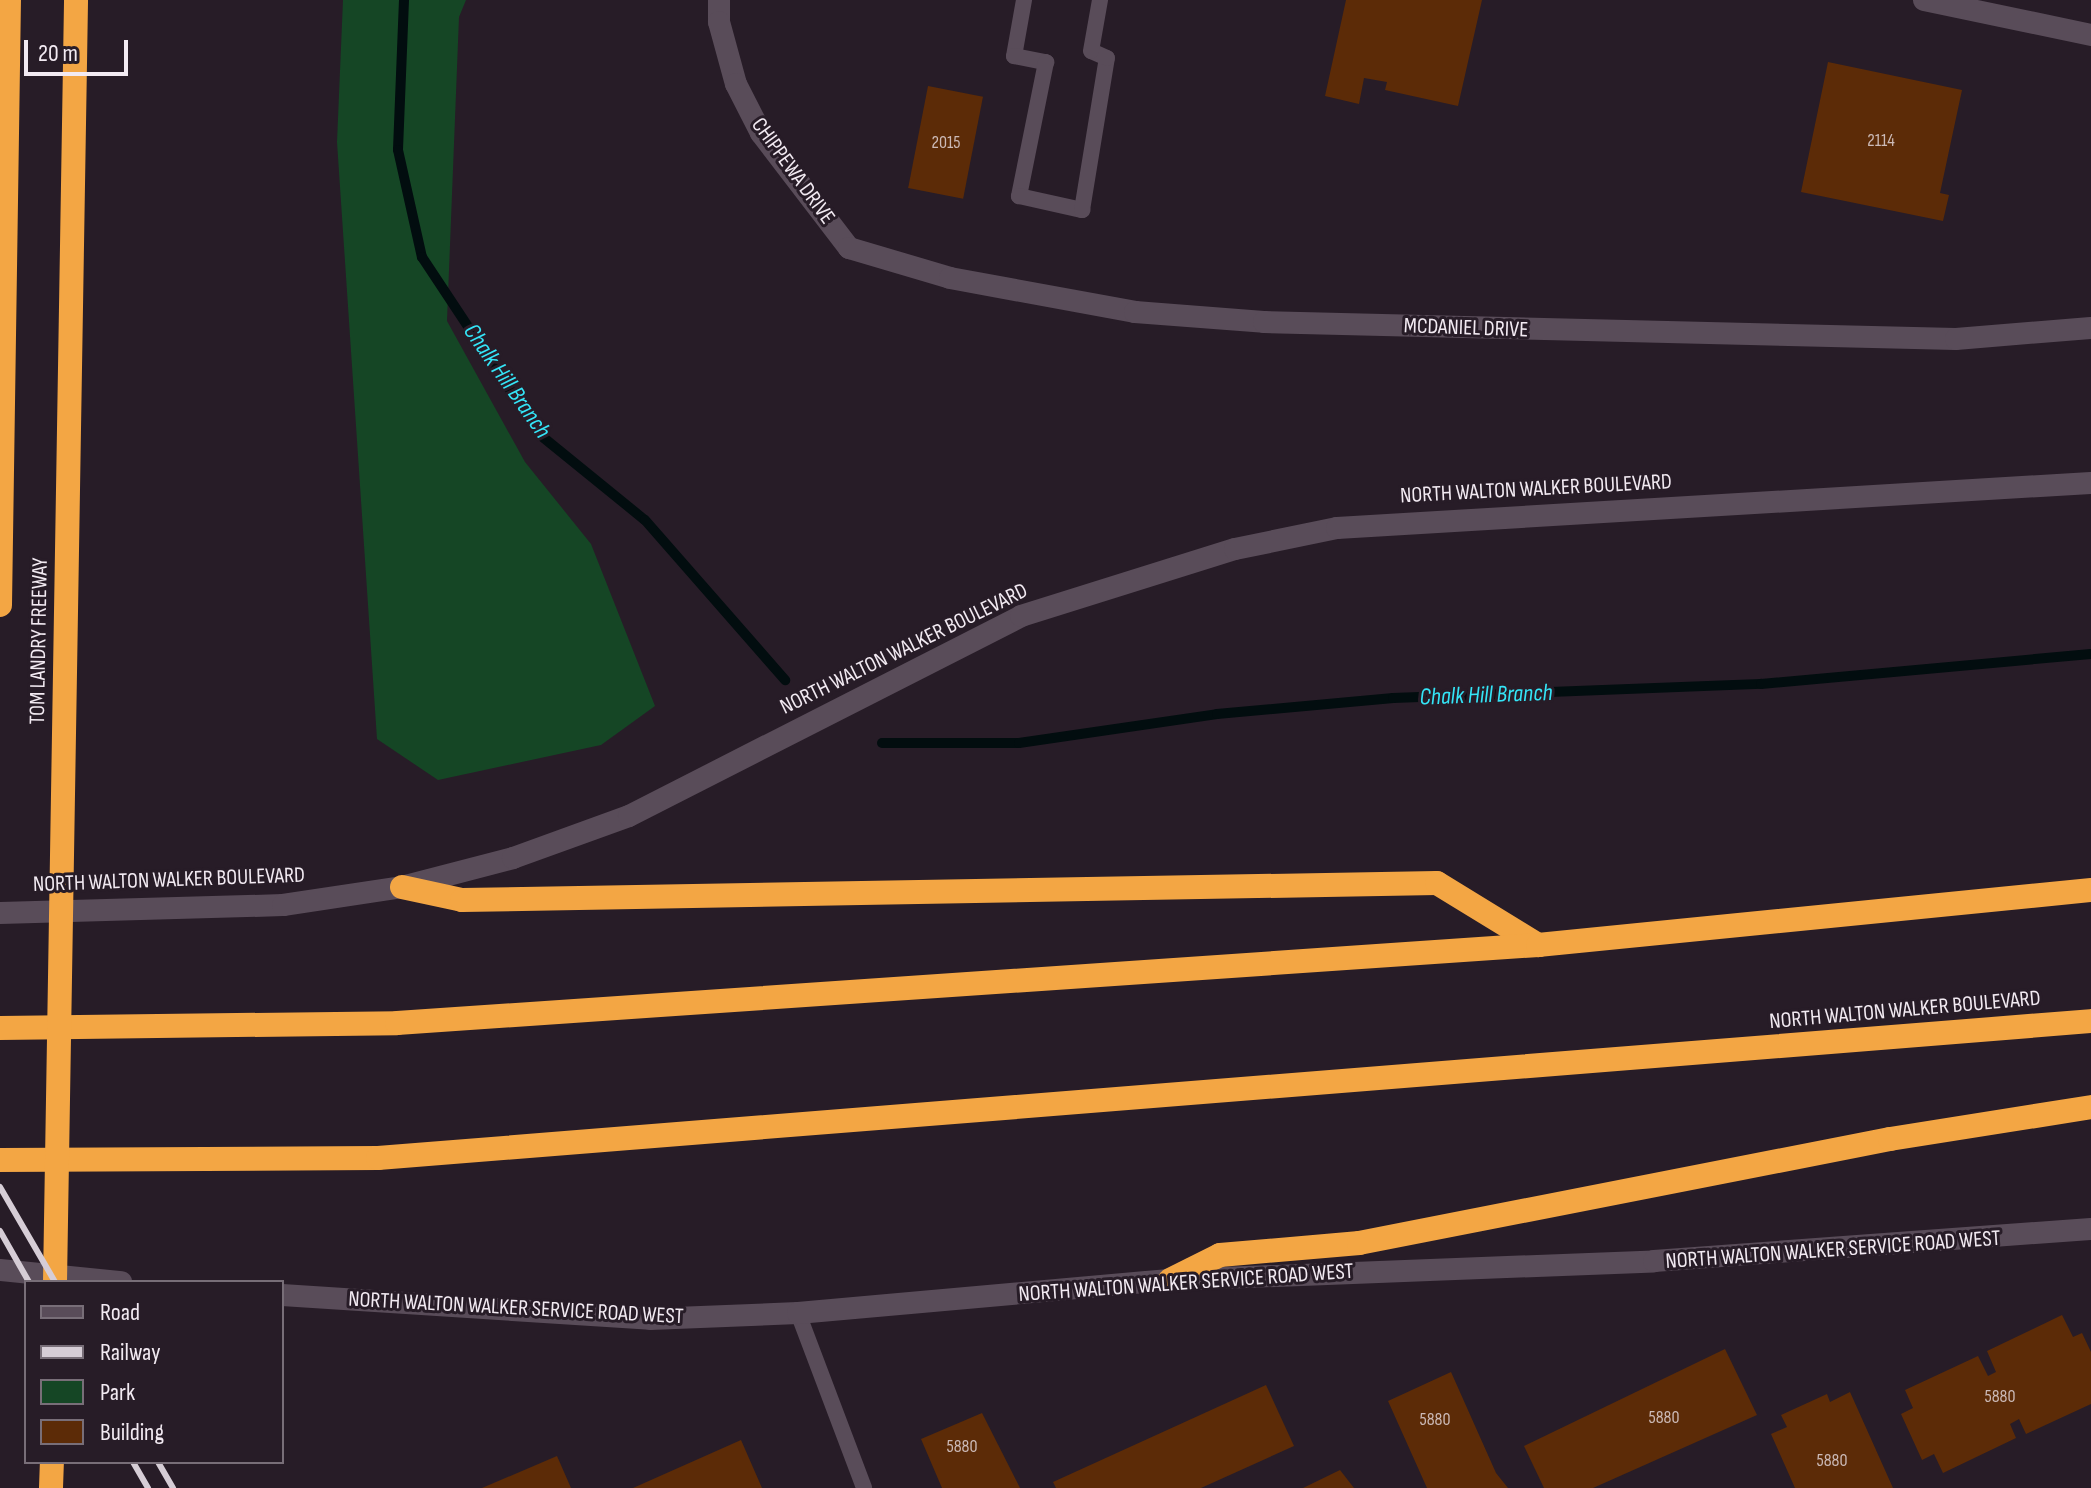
<!DOCTYPE html>
<html>
<head>
<meta charset="utf-8">
<style>
  body { margin:0 }
  #map { position:relative; width:2091px; height:1488px; overflow:hidden; background:#271c27; font-family:"Sofia Sans Condensed",sans-serif }
  div>[style] { position:absolute }
  .green>* { inset:0; background:#154625 }
  .stream>* { height:10px; margin:-5px; padding:0 5px; transform-origin:5px; border-radius:5px; background:#020d0f }
  .building>* { inset:0; background:#5c2b07; transform-origin:0 0 }
  .service>* { height:16px; margin:-8px; padding:0 8px; transform-origin:8px; border-radius:8px; background:#594c59 }
  .minor>* { height:22px; margin:-11px; padding:0 11px; transform-origin:11px; border-radius:11px; background:#594c59 }
  .secondary>* { height:22px; margin:-11px; padding:0 11px; transform-origin:11px; border-radius:11px; background:#594c59 }
  .motorway>* { height:24px; margin:-12px; padding:0 12px; transform-origin:12px; border-radius:12px; background:#f3a644 }
  .rail>* { height:6px; margin:-3px; padding:0 3px; transform-origin:3px; border-radius:3px; background:#d6cdd6 }
  span { translate:-50% -50%; white-space:nowrap; text-align:center; line-height:1.15; -webkit-text-stroke:6px #271c27; paint-order:stroke }
  .number-label { font-size:18px; color:#ccbab7 }
  .number-label span { -webkit-text-stroke-width:0 }
  .street-label { font-size:22px; color:#f2eaf2 }
  .water-label { font-size:24px; color:#34e5f7; font-style:italic }
  .legend { position:absolute; left:24px; top:1280px; width:260px; height:184px; box-sizing:border-box; background:#271c27; border:2px solid #786e78; margin:0; padding:10px 14px; list-style:none; font-size:24px; color:#f2eaf2 }
  .legend li { display:flex; align-items:center; gap:16px; height:40px }
  .legend b { width:40px; border:2px solid #786e78 }
  .scale { position:absolute; left:24px; top:40px; width:104px; height:36px; box-sizing:border-box; border:4px solid #f2eaf2; border-top:0; padding-left:10px; font-size:24px; line-height:28px; white-space:nowrap; color:#f2eaf2; -webkit-text-stroke:6px #271c27; paint-order:stroke }
</style>
</head>
<body>
<div id="map">
  <div class="green">
    <div style="clip-path:polygon(343px 0,466px 0,459px 17px,447px 321px,525px 462px,591px 544px,655px 706px,601px 745px,438px 780px,377px 739px,337px 142px)"></div>
  </div>
  <div class="stream">
    <div style="left:404px;top:0;width:150px;rotate:92.3deg"></div>
    <div style="left:398px;top:150px;width:110px;rotate:77.4deg"></div>
    <div style="left:422px;top:257px;width:212px;rotate:56.5deg"></div>
    <div style="left:539px;top:434px;width:136px;rotate:39.1deg"></div>
    <div style="left:645px;top:520px;width:213px;rotate:48.8deg"></div>
    <div style="left:882px;top:743px;width:137px"></div>
    <div style="left:1019px;top:743px;width:200px;rotate:-8.3deg"></div>
    <div style="left:1217px;top:714px;width:177px;rotate:-5.2deg"></div>
    <div style="left:1393px;top:698px;width:368px;rotate:-2.2deg"></div>
    <div style="left:1761px;top:684px;width:331px;rotate:-5.2deg"></div>
  </div>
  <div class="building">
    <div style="clip-path:polygon(1346px 0,1482px 0,1458px 106px,1385px 90px,1387px 82px,1364px 78px,1359px 104px,1325px 96px)"></div>
    <div style="clip-path:polygon(1828px 62px,1962px 90px,1940px 193px,1949px 195px,1943px 221px,1801px 192px)"></div>
    <div style="left:928px;top:86px;width:56px;height:104px;rotate:11deg"></div>
    <div style="clip-path:polygon(2062px 1315px,2073px 1337px,2082px 1333px,2091px 1352px,2091px 1404px,2026px 1434px,2019px 1419px,2010px 1424px,2016px 1438px,1943px 1473px,1934px 1454px,1922px 1460px,1901px 1414px,1913px 1408px,1905px 1390px,1978px 1356px,1988px 1376px,1996px 1372px,1987px 1351px)"></div>
    <div style="clip-path:polygon(1725px 1349px,1757px 1415px,1593px 1488px,1544px 1488px,1524px 1446px)"></div>
    <div style="clip-path:polygon(1451px 1372px,1496px 1473px,1508px 1488px,1427px 1488px,1388px 1401px)"></div>
    <div style="clip-path:polygon(1266px 1385px,1294px 1446px,1201px 1488px,1056px 1488px,1053px 1482px)"></div>
    <div style="clip-path:polygon(1850px 1392px,1893px 1488px,1795px 1488px,1771px 1434px,1787px 1427px,1781px 1415px,1827px 1394px,1830px 1402px)"></div>
    <div style="clip-path:polygon(982px 1413px,1020px 1488px,942px 1488px,921px 1439px)"></div>
    <div style="clip-path:polygon(741px 1440px,762px 1488px,633px 1488px)"></div>
    <div style="clip-path:polygon(557px 1456px,571px 1488px,482px 1488px)"></div>
    <div style="clip-path:polygon(1340px 1470px,1354px 1488px,1303px 1488px)"></div>
  </div>
  <div class="service">
    <div style="left:1024px;top:0;width:57px;rotate:100.1deg"></div>
    <div style="left:1014px;top:56px;width:33px;rotate:11deg"></div>
    <div style="left:1046px;top:62px;width:137px;rotate:101.4deg"></div>
    <div style="left:1019px;top:196px;width:65px;rotate:12.5deg"></div>
    <div style="left:1082px;top:210px;width:154px;rotate:-80.7deg"></div>
    <div style="left:1107px;top:58px;width:17px;rotate:-156deg"></div>
    <div style="left:1091px;top:51px;width:52px;rotate:-80deg"></div>
    <div style="left:798px;top:1313px;width:187px;rotate:69.3deg"></div>
  </div>
  <div class="minor">
    <div style="left:719px;top:0;width:22px;rotate:90deg"></div>
    <div style="left:719px;top:22px;width:64px;rotate:74.7deg"></div>
    <div style="left:736px;top:84px;width:55px;rotate:63deg"></div>
    <div style="left:761px;top:133px;width:145px;rotate:52.6deg"></div>
    <div style="left:849px;top:248px;width:105px;rotate:16.5deg"></div>
    <div style="left:950px;top:278px;width:188px;rotate:10.4deg"></div>
    <div style="left:1135px;top:312px;width:129px;rotate:4.4deg"></div>
    <div style="left:1264px;top:322px;width:692px;rotate:1.41deg"></div>
    <div style="left:1956px;top:339px;width:135px;rotate:-4.7deg"></div>
    <div style="left:1924px;top:0;width:171px;rotate:11.8deg"></div>
  </div>
  <div class="secondary">
    <div style="left:0;top:913px;width:283px;rotate:-1.6deg"></div>
    <div style="left:283px;top:905px;width:120px;rotate:-8.6deg"></div>
    <div style="left:402px;top:887px;width:115px;rotate:-14.6deg"></div>
    <div style="left:513px;top:858px;width:123px;rotate:-19.9deg"></div>
    <div style="left:629px;top:816px;width:440px;rotate:-27deg"></div>
    <div style="left:1021px;top:616px;width:224px;rotate:-17.4deg"></div>
    <div style="left:1235px;top:549px;width:104px;rotate:-11.6deg"></div>
    <div style="left:1337px;top:528px;width:755px;rotate:-3.42deg"></div>
    <div style="left:0;top:1270px;width:122px;rotate:5.7deg"></div>
    <div style="left:282px;top:1295px;width:369px;rotate:3.7deg"></div>
    <div style="left:650px;top:1319px;width:148px;rotate:-2.3deg"></div>
    <div style="left:798px;top:1313px;width:373px;rotate:-5.1deg"></div>
    <div style="left:1170px;top:1280px;width:484px;rotate:-2.2deg"></div>
    <div style="left:1654px;top:1261px;width:438px;rotate:-4.2deg"></div>
  </div>
  <div class="motorway">
    <div style="left:0;top:605px;width:605px;rotate:-89.15deg"></div>
    <div style="left:402px;top:887px;width:61px;rotate:12.2deg"></div>
    <div style="left:462px;top:900px;width:975px;rotate:-1deg"></div>
    <div style="left:1437px;top:883px;width:119px;rotate:31.5deg"></div>
    <div style="left:0;top:1028px;width:397px;rotate:-0.7deg"></div>
    <div style="left:397px;top:1023px;width:1144px;rotate:-3.91deg"></div>
    <div style="left:1538px;top:945px;width:556px;rotate:-5.68deg"></div>
    <div style="left:0;top:1160px;width:378px;rotate:-0.3deg"></div>
    <div style="left:378px;top:1158px;width:1718px;rotate:-4.57deg"></div>
    <div style="left:1170px;top:1280px;width:56px;rotate:-26.6deg"></div>
    <div style="left:1220px;top:1255px;width:140px;rotate:-4.9deg"></div>
    <div style="left:1359px;top:1243px;width:541px;rotate:-11.08deg"></div>
    <div style="left:1890px;top:1139px;width:204px;rotate:-9deg"></div>
    <div style="left:55px;top:1282px;width:1282px;rotate:-89.06deg"></div>
    <div style="left:51px;top:1488px;width:26px;rotate:-88deg"></div>
  </div>
  <div class="rail">
    <div style="left:0;top:1187px;width:110px;rotate:59.9deg"></div>
    <div style="left:0;top:1231px;width:59px;rotate:60.4deg"></div>
    <div style="left:133px;top:1462px;width:30px;rotate:60deg"></div>
    <div style="left:158px;top:1462px;width:30px;rotate:60deg"></div>
  </div>
  <div class="number-label">
    <span style="left:1881px;top:141px">2114</span>
    <span style="left:946px;top:143px">2015</span>
    <span style="left:2000px;top:1397px">5880</span>
    <span style="left:1664px;top:1418px">5880</span>
    <span style="left:1435px;top:1420px">5880</span>
    <span style="left:962px;top:1447px">5880</span>
    <span style="left:1832px;top:1461px">5880</span>
  </div>
  <div class="street-label">
    <span style="left:793px;top:171px;rotate:54deg">CHIPPEWA DRIVE</span>
    <span style="left:1466px;top:328px;rotate:2deg">MCDANIEL DRIVE</span>
    <span style="left:1536px;top:489px;rotate:-3deg">NORTH WALTON WALKER BOULEVARD</span>
    <span style="left:39px;top:641px;rotate:-89deg">TOM LANDRY FREEWAY</span>
    <span style="left:904px;top:649px;rotate:-26deg">NORTH WALTON WALKER BOULEVARD</span>
    <span style="left:169px;top:880px;rotate:-2deg">NORTH WALTON WALKER BOULEVARD</span>
    <span style="left:1905px;top:1010px;rotate:-5deg">NORTH WALTON WALKER BOULEVARD</span>
    <span style="left:1833px;top:1250px;rotate:-4deg">NORTH WALTON WALKER SERVICE ROAD WEST</span>
    <span style="left:1186px;top:1283px;rotate:-4deg">NORTH WALTON WALKER SERVICE ROAD WEST</span>
    <span style="left:516px;top:1308px;rotate:3deg">NORTH WALTON WALKER SERVICE ROAD WEST</span>
  </div>
  <div class="water-label">
    <span style="left:507px;top:381px;rotate:55deg">Chalk Hill Branch</span>
    <span style="left:1486px;top:695px;rotate:-2deg">Chalk Hill Branch</span>
  </div>
  <ul class="legend">
  <li><b style="height:10px;background:#594c59"></b>Road</li>
  <li><b style="height:10px;background:#d6cdd6"></b>Railway</li>
  <li><b style="height:22px;background:#154625"></b>Park</li>
  <li><b style="height:22px;background:#5c2b07"></b>Building</li>
  </ul>
  <div class="scale">20 m</div>
</div>
</body>
</html>
